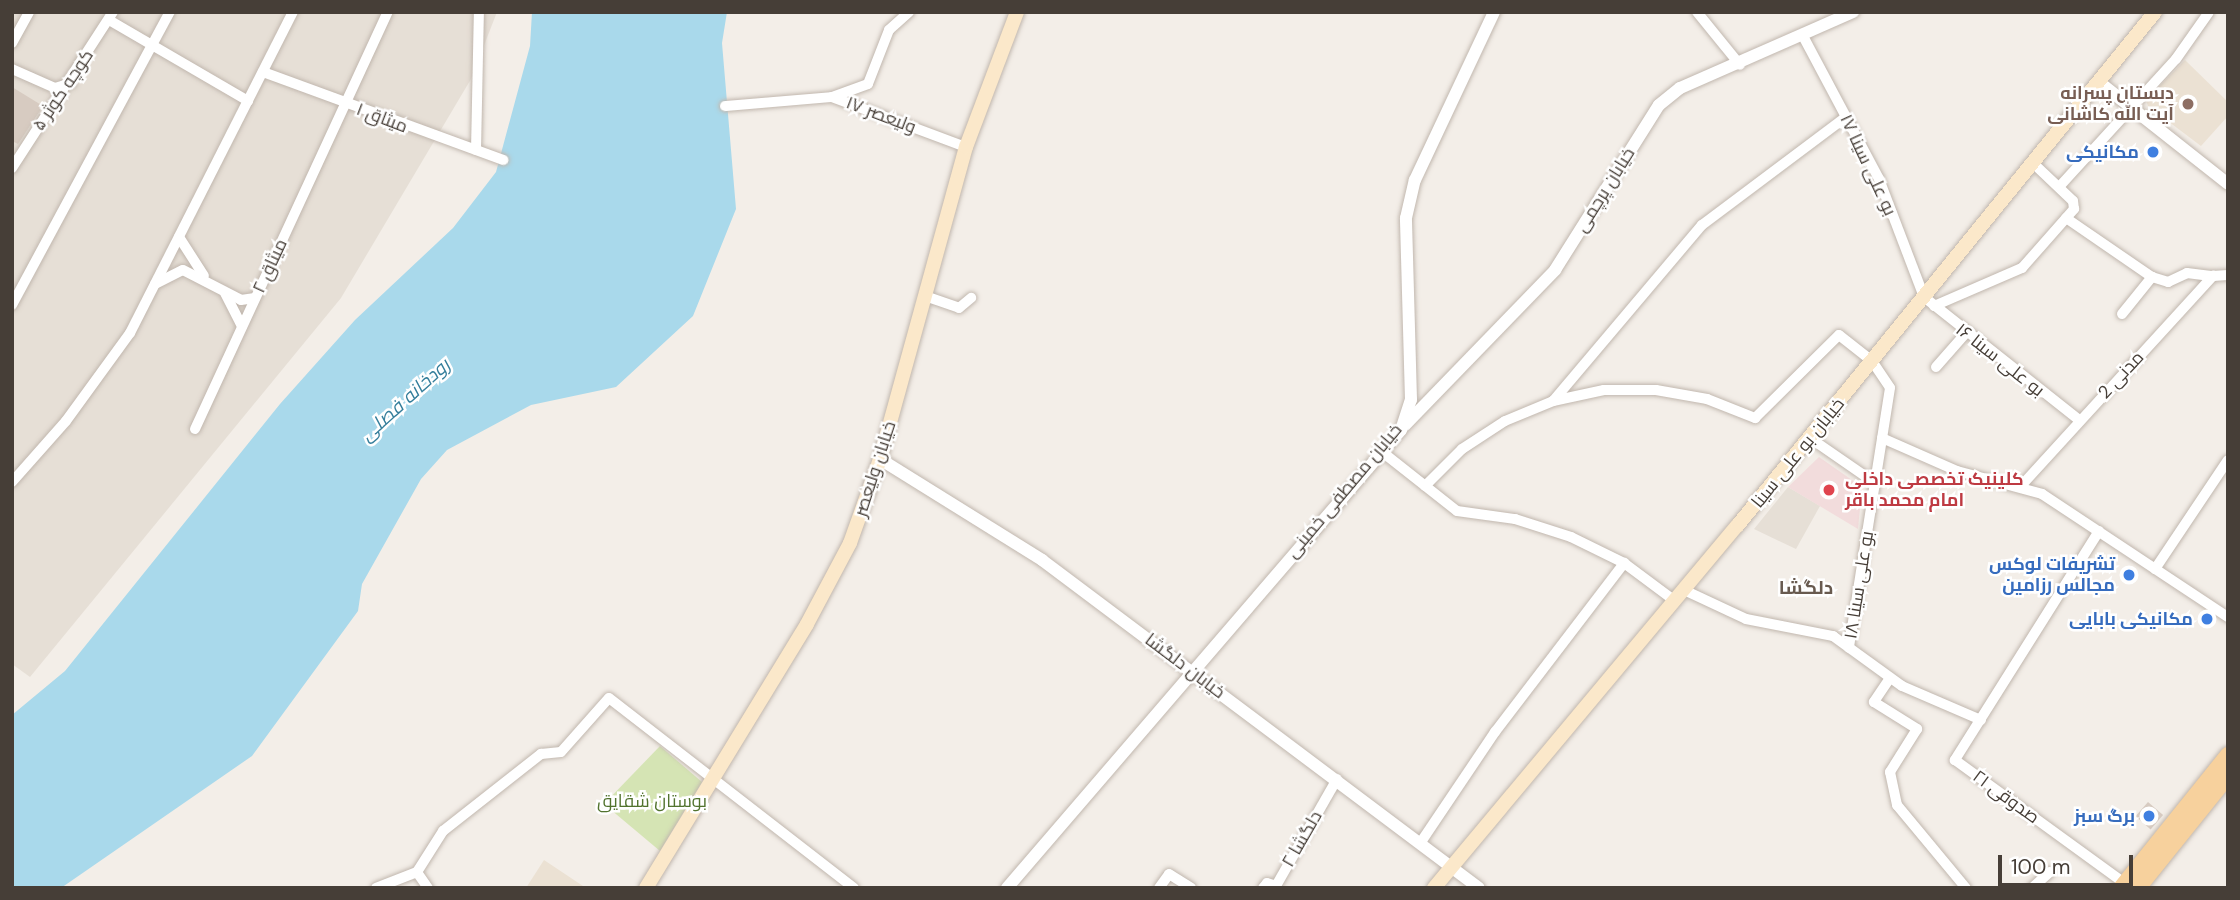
<!DOCTYPE html>
<html>
<head>
<meta charset="utf-8">
<style>
  body { margin:0 }
  #map { position:relative; width:2240px; height:900px; overflow:hidden; background:#f3eee8; font-family:"DM Sans",Cairo,sans-serif }
  div>[style] { position:absolute }
  .residential>* { inset:0; background:#e6dfd6 }
  .education>* { inset:0; background:#ebe1d3 }
  .medical>* { inset:0; background:#f2dcdc }
  .green>* { inset:0; background:#d5e4b4 }
  .water>* { inset:0; background:#a9d9eb }
  .building>* { inset:0; background:#d7cbc1; transform-origin:0 0 }
  .roads { filter:drop-shadow(0 0 2px #c1b7ae) drop-shadow(0 0 2px #c1b7ae) }
  .minor>* { height:10px; margin:-5px; padding:0 5px; transform-origin:5px; border-radius:5px; background:#fff }
  .tertiary>* { height:12px; margin:-6px; padding:0 6px; transform-origin:6px; border-radius:6px; background:#fff }
  .secondary>* { height:14px; margin:-7px; padding:0 7px; transform-origin:7px; border-radius:7px; background:#fbe8ca }
  .primary>* { height:16px; margin:-8px; padding:0 8px; transform-origin:8px; border-radius:8px; background:#f7d19d }
  .dots>* { width:19px; height:19px; translate:-50% -50%; box-sizing:border-box; border:4px solid #fff; border-radius:50% }
  span { translate:-50% -50%; white-space:nowrap; text-align:center; line-height:1.15; -webkit-text-stroke:5px #fff; paint-order:stroke }
  .street-label { font-size:18px; color:#463e37 }
  .education-label { font-size:18px; color:#785e54; font-weight:700 }
  .right { translate:-100% -50%; text-align:right }
  .shop-label { font-size:18px; color:#366cbe; font-weight:700 }
  .health-label { font-size:18px; color:#be3a42; font-weight:700 }
  .left { translate:0 -50%; text-align:left }
  .park-label { font-size:18px; color:#52732e }
  .water-label { font-size:19px; color:#347e9b; font-style:italic }
  .neighbourhood-label { font-size:19px; color:#685a4f; font-weight:700 }
  .frame { position:absolute; inset:0; border:14px solid #463e37; pointer-events:none }
  .scale { position:absolute; left:1998px; top:855px; width:135px; height:32px; box-sizing:border-box; border:4px solid #463e37; border-top:0; padding-left:9px; font-size:21px; line-height:24px; white-space:nowrap; color:#463e37; -webkit-text-stroke:5px #fff; paint-order:stroke }
</style>
</head>
<body>
<div id="map">
  <div class="residential">
    <div style="clip-path:polygon(12px 12px,497px 12px,471px 79px,341px 298px,30px 677px,12px 664px)"></div>
    <div style="clip-path:polygon(1788px 487px,1820px 506px,1796px 549px,1754px 529px)"></div>
  </div>
  <div class="education">
    <div style="clip-path:polygon(2185px 60px,2228px 102px,2228px 116px,2201px 146px,2148px 106px,2146px 100px)"></div>
    <div style="clip-path:polygon(544px 860px,586px 888px,526px 888px)"></div>
  </div>
  <div class="medical">
    <div style="clip-path:polygon(1819px 457px,1862px 487px,1858px 529px,1788px 487px)"></div>
  </div>
  <div class="green">
    <div style="clip-path:polygon(660px 746px,702px 782px,660px 851px,604px 804px)"></div>
  </div>
  <div class="water">
    <div style="clip-path:polygon(532px 12px,727px 12px,722px 43px,736px 209px,693px 316px,616px 387px,531px 405px,447px 450px,421px 479px,362px 584px,358px 611px,252px 756px,61px 888px,12px 888px,12px 715px,65px 671px,280px 404px,355px 320px,453px 228px,496px 172px,530px 46px)"></div>
  </div>
  <div class="building">
    <div style="clip-path:polygon(12px 87px,43px 106px,18px 144px,12px 141px)"></div>
    <div style="left:2148px;top:802px;width:20px;height:19px;rotate:41deg"></div>
  </div>
  <div class="roads">
    <div class="minor">
      <div style="left:909px;top:12px;width:27px;rotate:138deg"></div>
      <div style="left:889px;top:30px;width:58px;rotate:111.3deg"></div>
      <div style="left:868px;top:84px;width:38px;rotate:160deg"></div>
      <div style="left:832px;top:97px;width:143px;rotate:20.5deg"></div>
      <div style="left:1697px;top:12px;width:68px;rotate:50.9deg"></div>
      <div style="left:109px;top:20px;width:161px;rotate:30.2deg"></div>
      <div style="left:1803px;top:36px;width:162px;rotate:62deg"></div>
      <div style="left:1879px;top:179px;width:126px;rotate:69.1deg"></div>
      <div style="left:1924px;top:297px;width:198px;rotate:38.4deg"></div>
      <div style="left:12px;top:43px;width:35px;rotate:-61deg"></div>
      <div style="left:12px;top:69px;width:47px;rotate:23.8deg"></div>
      <div style="left:55px;top:88px;width:17px;rotate:-17deg"></div>
      <div style="left:263px;top:72px;width:256px;rotate:20.1deg"></div>
      <div style="left:725px;top:106px;width:107px;rotate:-4.8deg"></div>
      <div style="left:476px;top:150px;width:138px;rotate:-88.8deg"></div>
      <div style="left:12px;top:168px;width:186px;rotate:-57.1deg"></div>
      <div style="left:2059px;top:187px;width:173px;rotate:-47.6deg"></div>
      <div style="left:2176px;top:59px;width:57px;rotate:-54.9deg"></div>
      <div style="left:2066px;top:218px;width:104px;rotate:34.5deg"></div>
      <div style="left:2152px;top:277px;width:17px;rotate:17deg"></div>
      <div style="left:2168px;top:282px;width:21px;rotate:-25deg"></div>
      <div style="left:2187px;top:273px;width:26px;rotate:7deg"></div>
      <div style="left:179px;top:237px;width:46px;rotate:57.3deg"></div>
      <div style="left:155px;top:284px;width:31px;rotate:-27deg"></div>
      <div style="left:183px;top:270px;width:65px;rotate:27.3deg"></div>
      <div style="left:241px;top:300px;width:14px;rotate:-8deg"></div>
      <div style="left:225px;top:293px;width:37px;rotate:63deg"></div>
      <div style="left:925px;top:296px;width:36px;rotate:19deg"></div>
      <div style="left:959px;top:308px;width:16px;rotate:-40deg"></div>
      <div style="left:12px;top:305px;width:333px;rotate:-61.7deg"></div>
      <div style="left:1934px;top:306px;width:96px;rotate:-23.4deg"></div>
      <div style="left:2022px;top:268px;width:79px;rotate:-48.6deg"></div>
      <div style="left:2074px;top:209px;width:8px;rotate:-97deg"></div>
      <div style="left:2073px;top:201px;width:55px;rotate:-136.5deg"></div>
      <div style="left:2122px;top:314px;width:48px;rotate:-51deg"></div>
      <div style="left:1936px;top:367px;width:44px;rotate:-48.7deg"></div>
      <div style="left:1554px;top:400px;width:229px;rotate:-49.8deg"></div>
      <div style="left:1702px;top:225px;width:180px;rotate:-36.9deg"></div>
      <div style="left:195px;top:429px;width:459px;rotate:-65.2deg"></div>
      <div style="left:1810px;top:438px;width:79px;rotate:34.7deg"></div>
      <div style="left:1882px;top:438px;width:82px;rotate:23.7deg"></div>
      <div style="left:1957px;top:471px;width:88px;rotate:15.1deg"></div>
      <div style="left:2042px;top:494px;width:223px;rotate:33.5deg"></div>
      <div style="left:1381px;top:451px;width:97px;rotate:38.3deg"></div>
      <div style="left:1457px;top:511px;width:59px;rotate:7.9deg"></div>
      <div style="left:1515px;top:519px;width:59px;rotate:17.8deg"></div>
      <div style="left:1571px;top:537px;width:59px;rotate:26.1deg"></div>
      <div style="left:1624px;top:563px;width:64px;rotate:36.7deg"></div>
      <div style="left:12px;top:482px;width:81px;rotate:-48.5deg"></div>
      <div style="left:66px;top:421px;width:109px;rotate:-54deg"></div>
      <div style="left:130px;top:333px;width:360px;rotate:-63.1deg"></div>
      <div style="left:1425px;top:486px;width:52px;rotate:-45deg"></div>
      <div style="left:1462px;top:449px;width:51px;rotate:-33.1deg"></div>
      <div style="left:1505px;top:421px;width:52px;rotate:-22.6deg"></div>
      <div style="left:1553px;top:401px;width:52px;rotate:-12.2deg"></div>
      <div style="left:1604px;top:390px;width:52px"></div>
      <div style="left:1656px;top:390px;width:52px;rotate:10deg"></div>
      <div style="left:1707px;top:399px;width:52px;rotate:21.6deg"></div>
      <div style="left:1755px;top:418px;width:118px;rotate:-44.7deg"></div>
      <div style="left:1839px;top:335px;width:42px;rotate:38.2deg"></div>
      <div style="left:1872px;top:361px;width:32px;rotate:56deg"></div>
      <div style="left:1890px;top:388px;width:263px;rotate:99deg"></div>
      <div style="left:2021px;top:486px;width:285px;rotate:-47.6deg"></div>
      <div style="left:2213px;top:276px;width:15px;rotate:-4deg"></div>
      <div style="left:2099px;top:531px;width:271px;rotate:122.2deg"></div>
      <div style="left:1955px;top:760px;width:209px;rotate:36deg"></div>
      <div style="left:2155px;top:569px;width:131px;rotate:-56.2deg"></div>
      <div style="left:1684px;top:590px;width:68px;rotate:25.1deg"></div>
      <div style="left:1746px;top:619px;width:89px;rotate:11.1deg"></div>
      <div style="left:1833px;top:636px;width:85px;rotate:35.9deg"></div>
      <div style="left:1902px;top:686px;width:86px;rotate:23.3deg"></div>
      <div style="left:1890px;top:678px;width:29px;rotate:124deg"></div>
      <div style="left:1874px;top:702px;width:51px;rotate:32.1deg"></div>
      <div style="left:1917px;top:729px;width:51px;rotate:122.1deg"></div>
      <div style="left:1890px;top:772px;width:34px;rotate:78deg"></div>
      <div style="left:1897px;top:805px;width:108px;rotate:50.3deg"></div>
      <div style="left:1421px;top:842px;width:133px;rotate:-56.1deg"></div>
      <div style="left:1495px;top:732px;width:213px;rotate:-52.6deg"></div>
      <div style="left:376px;top:888px;width:44px;rotate:-21.3deg"></div>
      <div style="left:428px;top:888px;width:19px;rotate:-125deg"></div>
      <div style="left:417px;top:872px;width:49px;rotate:-57.6deg"></div>
      <div style="left:443px;top:831px;width:125px;rotate:-38.2deg"></div>
      <div style="left:541px;top:754px;width:20px;rotate:-6deg"></div>
      <div style="left:561px;top:752px;width:72px;rotate:-48.4deg"></div>
      <div style="left:609px;top:698px;width:310px;rotate:37.8deg"></div>
      <div style="left:1159px;top:888px;width:17px;rotate:-54deg"></div>
      <div style="left:1169px;top:874px;width:26px;rotate:32deg"></div>
      <div style="left:1263px;top:888px;width:6px;rotate:-51deg"></div>
      <div style="left:1267px;top:883px;width:9px;rotate:18deg"></div>
      <div style="left:1276px;top:886px;width:123px;rotate:-60.3deg"></div>
      <div style="left:2032px;top:888px;width:24px;rotate:-42deg"></div>
    </div>
    <div class="tertiary">
      <div style="left:2099px;top:82px;width:164px;rotate:38.3deg"></div>
      <div style="left:1405px;top:425px;width:216px;rotate:-45.9deg"></div>
      <div style="left:1555px;top:270px;width:195px;rotate:-57.8deg"></div>
      <div style="left:1659px;top:105px;width:27px;rotate:-39deg"></div>
      <div style="left:1680px;top:88px;width:189px;rotate:-23.7deg"></div>
      <div style="left:880px;top:459px;width:191px;rotate:31.9deg"></div>
      <div style="left:1042px;top:560px;width:546px;rotate:36.89deg"></div>
      <div style="left:1007px;top:888px;width:604px;rotate:-49.3deg"></div>
      <div style="left:1401px;top:430px;width:32px;rotate:-72deg"></div>
      <div style="left:1411px;top:400px;width:182px;rotate:-91.6deg"></div>
      <div style="left:1406px;top:218px;width:39px;rotate:-77deg"></div>
      <div style="left:1415px;top:180px;width:186px;rotate:-64.8deg"></div>
    </div>
    <div class="secondary">
      <div style="left:646px;top:888px;width:309px;rotate:-58.6deg"></div>
      <div style="left:807px;top:624px;width:92px;rotate:-62deg"></div>
      <div style="left:850px;top:543px;width:89px;rotate:-70.3deg"></div>
      <div style="left:880px;top:459px;width:324px;rotate:-74.6deg"></div>
      <div style="left:966px;top:147px;width:144px;rotate:-69.3deg"></div>
      <div style="left:1434px;top:888px;width:473px;rotate:-50.1deg"></div>
      <div style="left:1738px;top:525px;width:661px;rotate:-50.89deg"></div>
    </div>
    <div class="primary">
      <div style="left:2121px;top:888px;width:171px;rotate:-51.2deg"></div>
      <div style="left:2138px;top:888px;width:144px;rotate:-51.2deg"></div>
    </div>
  </div>
  <div class="dots">
    <div style="left:2188px;top:104px;background:#8d6e63"></div>
    <div style="left:2153px;top:152px;background:#3f7fe0"></div>
    <div style="left:1829px;top:490px;background:#e0444e"></div>
    <div style="left:2129px;top:575px;background:#3f7fe0"></div>
    <div style="left:2207px;top:619px;background:#3f7fe0"></div>
    <div style="left:2149px;top:816px;background:#3f7fe0"></div>
  </div>
  <div class="street-label">
    <span style="left:63px;top:90px;rotate:-56deg">کوچه کوثر ۵</span>
    <span style="left:881px;top:115px;rotate:21deg">ولیعصر ۱۷</span>
    <span style="left:382px;top:118px;rotate:21deg">میثاق ۱</span>
    <span style="left:1868px;top:165px;rotate:65deg">بو علی سینا ۱۷</span>
    <span style="left:1605px;top:190px;rotate:-58deg">خیابان پرچمی</span>
    <span style="left:270px;top:266px;rotate:-65deg">میثاق ۲</span>
    <span style="left:2000px;top:360px;rotate:38deg">بو علی سینا ۱۶</span>
    <span style="left:2121px;top:375px;rotate:-47deg">مدنی 2</span>
    <span style="left:1798px;top:453px;rotate:-51deg">خیابان بو علی سینا</span>
    <span style="left:875px;top:469px;rotate:-72deg">خیابان ولیعصر</span>
    <span style="left:1344px;top:491px;rotate:-50deg">خیابان مصطفی خمینی</span>
    <span style="left:1859px;top:585px;rotate:-81deg">بو علی سینا ۱۸</span>
    <span style="left:1185px;top:666px;rotate:37deg">خیابان دلگشا</span>
    <span style="left:2006px;top:797px;rotate:36deg">صدوقی ۲۱</span>
    <span style="left:1302px;top:839px;rotate:-60deg">دلگشا ۲</span>
  </div>
  <div class="education-label">
    <span class="right" style="left:2174px;top:104px">دبستان پسرانه<br>آیت الله کاشانی</span>
  </div>
  <div class="shop-label">
    <span class="right" style="left:2139px;top:152px">مکانیکی</span>
    <span class="right" style="left:2115px;top:575px">تشریفات لوکس<br>مجالس رزامین</span>
    <span class="right" style="left:2193px;top:619px">مکانیکی بابایی</span>
    <span class="right" style="left:2135px;top:816px">برگ سبز</span>
  </div>
  <div class="health-label">
    <span class="left" style="left:1845px;top:490px">کلینیک تخصصی داخلی<br>امام محمد باقر</span>
  </div>
  <div class="park-label">
    <span style="left:652px;top:801px">بوستان شقایق</span>
  </div>
  <div class="water-label">
    <span style="left:405px;top:400px;rotate:-42deg">رودخانه فصلی</span>
  </div>
  <div class="neighbourhood-label">
    <span style="left:1806px;top:588px">دلگشا</span>
  </div>
  <div class="frame"></div>
  <div class="scale">100 m</div>
</div>
</body>
</html>
